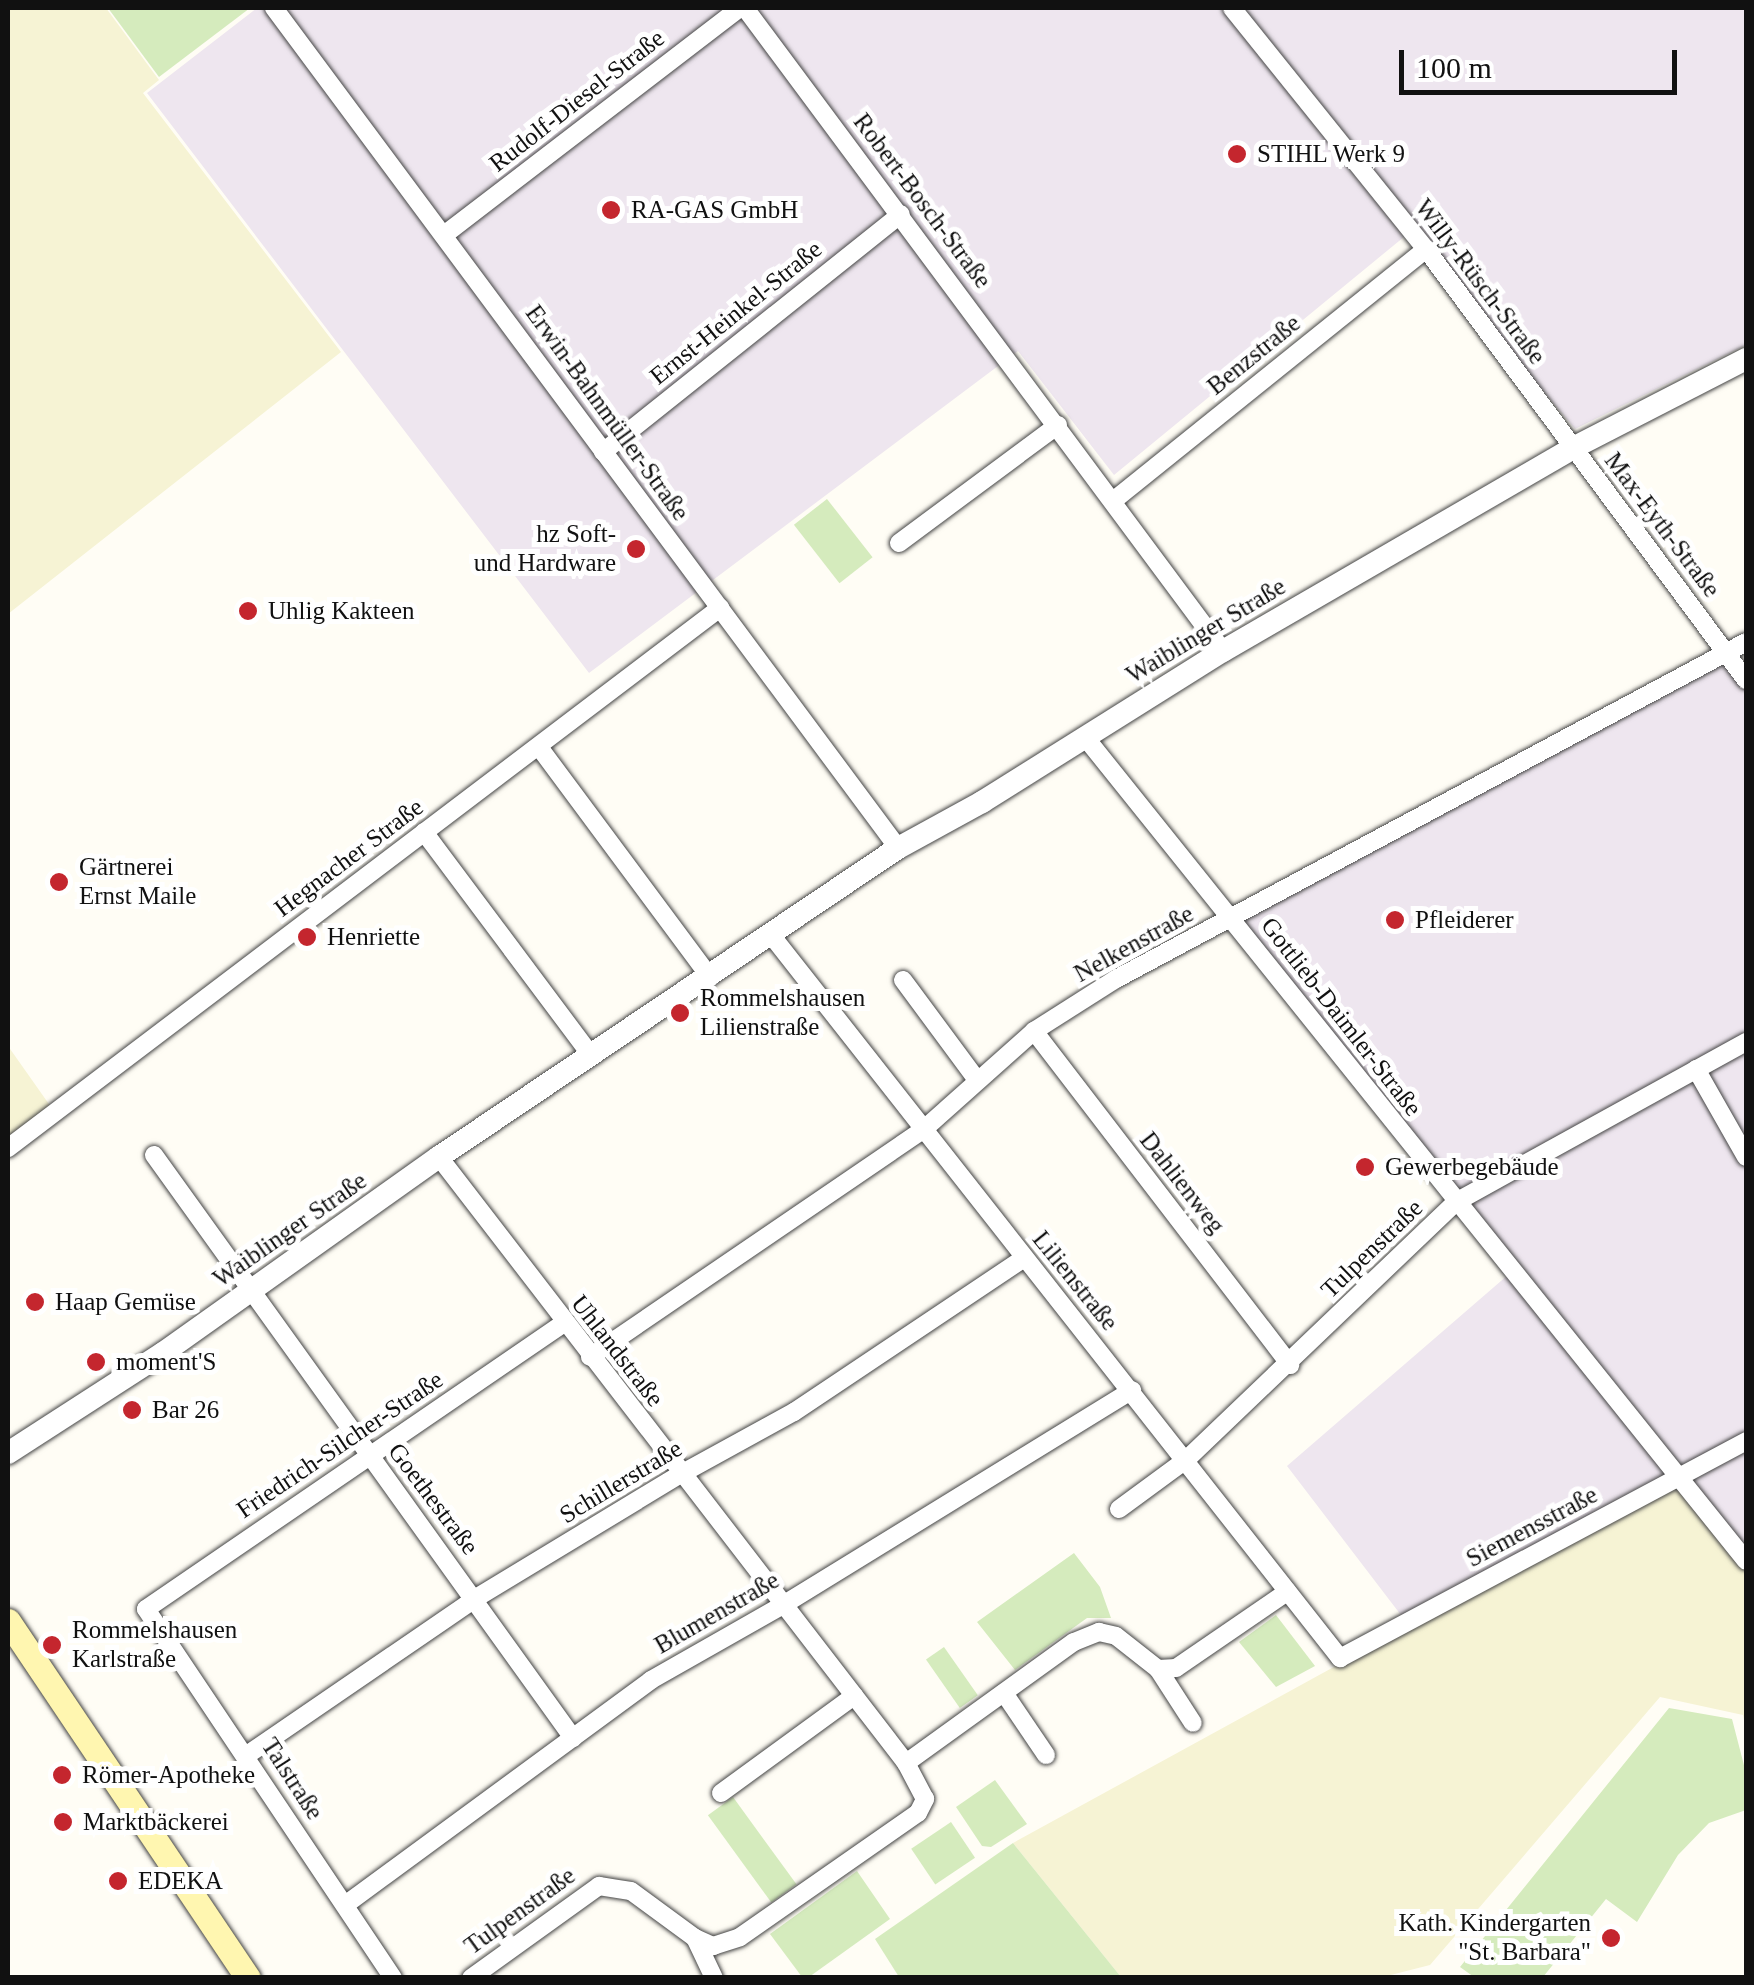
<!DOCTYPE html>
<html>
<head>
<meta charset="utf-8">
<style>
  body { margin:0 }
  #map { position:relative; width:1754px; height:1985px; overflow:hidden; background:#fffdf5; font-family:Georgia,serif }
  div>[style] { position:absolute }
  .industrial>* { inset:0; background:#eee6ef }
  .farmland>* { inset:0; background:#f6f3d4 }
  .green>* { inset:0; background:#d5ebbd; transform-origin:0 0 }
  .roads { filter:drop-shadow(0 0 2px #444) drop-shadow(0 0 2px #444) }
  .minor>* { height:18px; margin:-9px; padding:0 9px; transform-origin:9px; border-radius:9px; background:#fff }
  .tertiary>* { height:22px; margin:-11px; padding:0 11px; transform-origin:11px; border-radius:11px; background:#fff }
  .secondary>* { height:25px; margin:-12.5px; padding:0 12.5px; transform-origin:12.5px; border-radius:12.5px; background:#fff6b0 }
  .dots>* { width:28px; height:28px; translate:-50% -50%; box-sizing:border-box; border:5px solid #fff; border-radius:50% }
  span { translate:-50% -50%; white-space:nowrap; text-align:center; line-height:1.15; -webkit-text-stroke:10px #fff; paint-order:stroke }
  .street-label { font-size:25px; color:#111 }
  .poi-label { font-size:25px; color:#111 }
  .left { translate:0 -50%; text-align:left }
  .right { translate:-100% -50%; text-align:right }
  .frame { position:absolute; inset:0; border:10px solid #111; pointer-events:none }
  .scale { position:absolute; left:1399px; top:50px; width:278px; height:45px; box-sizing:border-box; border:5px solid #111; border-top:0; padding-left:12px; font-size:30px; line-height:35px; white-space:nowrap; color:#111; -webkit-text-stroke:8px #fff; paint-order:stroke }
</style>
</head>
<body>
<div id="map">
  <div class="industrial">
    <div style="clip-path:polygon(257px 8px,1746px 8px,1746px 345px,1575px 429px,1410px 232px,1114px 475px,1018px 351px,589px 673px,147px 93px)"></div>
    <div style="clip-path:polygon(1725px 656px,1746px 682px,1746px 1565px,1407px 1623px,1287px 1466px,1516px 1268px,1234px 921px)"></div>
  </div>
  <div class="farmland">
    <div style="clip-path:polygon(8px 8px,106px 8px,159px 80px,143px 93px,341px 352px,8px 614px)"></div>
    <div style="clip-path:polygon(8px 1046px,51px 1107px,8px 1140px)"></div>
    <div style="clip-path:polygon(1680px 1477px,1746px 1566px,1746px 1730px,1743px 1715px,1660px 1697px,1430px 1965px,1379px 1978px,1121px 1977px,1013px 1843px)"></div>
  </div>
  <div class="green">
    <div style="clip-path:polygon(108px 8px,250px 8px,159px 77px)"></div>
    <div style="left:827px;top:499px;width:74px;height:42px;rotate:52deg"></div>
    <div style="clip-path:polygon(1074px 1553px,1100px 1587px,1111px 1618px,1087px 1618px,1015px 1670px,977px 1622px)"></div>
    <div style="clip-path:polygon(1276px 1615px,1315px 1666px,1276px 1687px,1239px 1642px)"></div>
    <div style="left:944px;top:1647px;width:59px;height:22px;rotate:55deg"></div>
    <div style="clip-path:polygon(1669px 1708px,1732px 1719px,1746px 1773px,1746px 1810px,1709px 1823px,1678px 1855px,1637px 1922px,1606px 1899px,1543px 1977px,1474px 1977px,1460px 1967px)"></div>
    <div style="clip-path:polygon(995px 1780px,1027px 1824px,991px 1847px,982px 1846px,956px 1807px)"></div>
    <div style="left:733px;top:1797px;width:108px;height:31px;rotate:54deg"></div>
    <div style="left:951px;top:1822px;width:43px;height:48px;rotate:56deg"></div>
    <div style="clip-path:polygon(1013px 1843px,1121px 1977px,899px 1977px,875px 1939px)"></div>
    <div style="clip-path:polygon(857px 1871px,890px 1919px,809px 1977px,802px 1977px,770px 1934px)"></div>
  </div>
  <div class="roads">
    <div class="minor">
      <div style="left:274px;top:8px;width:1046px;rotate:53.39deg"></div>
      <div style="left:745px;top:8px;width:801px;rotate:53.37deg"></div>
      <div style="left:1232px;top:8px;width:309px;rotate:51.2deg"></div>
      <div style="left:1426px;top:249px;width:537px;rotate:53.41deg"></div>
      <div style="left:444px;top:235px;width:373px;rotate:-37.5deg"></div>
      <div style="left:603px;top:452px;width:381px;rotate:-38.6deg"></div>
      <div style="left:1114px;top:500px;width:400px;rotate:-38.8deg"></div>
      <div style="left:899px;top:543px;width:198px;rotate:-36.6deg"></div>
      <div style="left:1085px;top:737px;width:1056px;rotate:51.26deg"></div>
      <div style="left:539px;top:747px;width:287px;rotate:53.4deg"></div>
      <div style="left:424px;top:832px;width:277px;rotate:53.2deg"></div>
      <div style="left:772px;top:936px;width:919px;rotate:51.81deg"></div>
      <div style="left:1340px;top:1658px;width:460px;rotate:-28.1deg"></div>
      <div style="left:903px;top:980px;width:124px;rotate:53.5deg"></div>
      <div style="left:1034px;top:1031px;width:421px;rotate:52.5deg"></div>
      <div style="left:1696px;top:1069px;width:101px;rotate:60.4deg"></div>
      <div style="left:8px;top:1148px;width:894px;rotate:-37.18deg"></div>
      <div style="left:154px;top:1155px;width:718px;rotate:54.3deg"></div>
      <div style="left:439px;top:1157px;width:765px;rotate:52.38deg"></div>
      <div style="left:590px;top:1357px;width:403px;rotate:-34.3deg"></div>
      <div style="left:923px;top:1130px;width:149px;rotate:-41.7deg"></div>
      <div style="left:1034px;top:1031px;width:97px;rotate:-32.4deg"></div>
      <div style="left:1116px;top:979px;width:714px;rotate:-28.14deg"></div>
      <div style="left:1119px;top:1509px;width:84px;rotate:-36.3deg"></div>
      <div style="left:1187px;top:1459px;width:372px;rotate:-43.7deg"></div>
      <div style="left:1456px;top:1202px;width:331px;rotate:-28.9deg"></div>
      <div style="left:1158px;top:1669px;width:64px;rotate:57.1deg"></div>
      <div style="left:1004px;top:1693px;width:75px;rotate:55.9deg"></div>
      <div style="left:247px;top:1755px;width:278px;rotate:-34.4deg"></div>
      <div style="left:476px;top:1598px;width:240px;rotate:-31.2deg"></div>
      <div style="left:681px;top:1474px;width:129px;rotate:-28.8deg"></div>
      <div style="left:794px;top:1412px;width:277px;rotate:-33.8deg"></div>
      <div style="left:721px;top:1793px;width:165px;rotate:-36.1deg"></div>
      <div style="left:345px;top:1905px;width:380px;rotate:-36.3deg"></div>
      <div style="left:651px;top:1680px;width:152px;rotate:-29.6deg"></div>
      <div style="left:783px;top:1605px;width:410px;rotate:-31.6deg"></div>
      <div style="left:695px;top:1938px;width:44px;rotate:64.6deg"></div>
      <div style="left:393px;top:1978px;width:444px;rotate:-123.8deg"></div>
      <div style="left:146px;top:1609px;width:506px;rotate:-34.38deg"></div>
      <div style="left:471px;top:1978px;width:158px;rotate:-35.7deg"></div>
      <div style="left:599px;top:1886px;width:32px;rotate:9deg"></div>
      <div style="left:631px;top:1891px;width:79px;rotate:36.3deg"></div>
      <div style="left:695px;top:1938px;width:20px;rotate:24deg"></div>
      <div style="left:713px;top:1946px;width:28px;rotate:-18deg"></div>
      <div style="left:740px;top:1937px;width:217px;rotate:-34.9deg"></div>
      <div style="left:918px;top:1813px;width:16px;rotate:-63deg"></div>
      <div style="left:925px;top:1799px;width:41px;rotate:-117.8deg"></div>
      <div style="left:906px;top:1763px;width:207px;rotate:-35.8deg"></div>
      <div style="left:1074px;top:1642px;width:27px;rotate:-22deg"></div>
      <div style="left:1099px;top:1632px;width:17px;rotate:13deg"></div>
      <div style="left:1116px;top:1636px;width:53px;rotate:38.2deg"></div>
      <div style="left:1158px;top:1669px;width:18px;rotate:-3deg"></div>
      <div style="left:1176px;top:1668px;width:135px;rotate:-34.4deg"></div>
    </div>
    <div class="tertiary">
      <div style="left:8px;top:1453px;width:184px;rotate:-32.8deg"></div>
      <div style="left:163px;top:1353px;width:339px;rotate:-35.4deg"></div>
      <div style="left:439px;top:1157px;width:553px;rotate:-33.95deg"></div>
      <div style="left:898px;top:848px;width:96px;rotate:-28.7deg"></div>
      <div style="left:982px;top:802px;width:284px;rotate:-32.1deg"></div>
      <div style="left:1223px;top:651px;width:405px;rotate:-30.1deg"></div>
      <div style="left:1573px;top:448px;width:195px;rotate:-27.2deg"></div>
    </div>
    <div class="secondary">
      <div style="left:8px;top:1621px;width:430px;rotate:56.1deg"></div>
    </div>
  </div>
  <div class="dots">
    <div style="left:1237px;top:154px;background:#c4262e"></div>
    <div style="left:611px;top:210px;background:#c4262e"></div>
    <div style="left:636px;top:549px;background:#c4262e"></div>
    <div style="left:248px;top:611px;background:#c4262e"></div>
    <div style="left:59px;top:882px;background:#c4262e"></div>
    <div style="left:1395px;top:920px;background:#c4262e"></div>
    <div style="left:307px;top:937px;background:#c4262e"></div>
    <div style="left:680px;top:1013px;background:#c4262e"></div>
    <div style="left:1365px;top:1167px;background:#c4262e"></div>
    <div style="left:35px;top:1302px;background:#c4262e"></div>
    <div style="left:96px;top:1362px;background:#c4262e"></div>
    <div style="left:132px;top:1410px;background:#c4262e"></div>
    <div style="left:52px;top:1645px;background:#c4262e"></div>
    <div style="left:62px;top:1775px;background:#c4262e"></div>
    <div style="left:63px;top:1822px;background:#c4262e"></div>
    <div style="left:118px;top:1881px;background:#c4262e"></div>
    <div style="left:1611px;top:1938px;background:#c4262e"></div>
  </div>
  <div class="street-label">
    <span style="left:577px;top:101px;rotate:-38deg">Rudolf-Diesel-Straße</span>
    <span style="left:922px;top:201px;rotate:53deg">Robert-Bosch-Straße</span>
    <span style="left:1480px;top:282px;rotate:53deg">Willy-Rüsch-Straße</span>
    <span style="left:736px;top:313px;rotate:-39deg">Ernst-Heinkel-Straße</span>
    <span style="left:1254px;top:355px;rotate:-39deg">Benzstraße</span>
    <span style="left:607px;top:413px;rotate:54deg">Erwin-Bahnmüller-Straße</span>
    <span style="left:1662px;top:525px;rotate:53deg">Max-Eyth-Straße</span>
    <span style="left:1206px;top:631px;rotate:-31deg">Waiblinger Straße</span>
    <span style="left:349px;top:858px;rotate:-37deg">Hegnacher Straße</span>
    <span style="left:1134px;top:944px;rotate:-29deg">Nelkenstraße</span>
    <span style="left:1341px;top:1017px;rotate:52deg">Gottlieb-Daimler-Straße</span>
    <span style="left:1182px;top:1183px;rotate:52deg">Dahlienweg</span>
    <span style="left:290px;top:1230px;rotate:-35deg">Waiblinger Straße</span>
    <span style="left:1372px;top:1249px;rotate:-44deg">Tulpenstraße</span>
    <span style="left:1075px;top:1281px;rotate:51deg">Lilienstraße</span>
    <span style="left:617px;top:1351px;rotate:52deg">Uhlandstraße</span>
    <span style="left:340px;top:1445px;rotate:-34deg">Friedrich-Silcher-Straße</span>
    <span style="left:621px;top:1482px;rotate:-31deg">Schillerstraße</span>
    <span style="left:433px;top:1499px;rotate:53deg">Goethestraße</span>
    <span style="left:1532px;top:1527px;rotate:-28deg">Siemensstraße</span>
    <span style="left:717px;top:1613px;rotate:-30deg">Blumenstraße</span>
    <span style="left:292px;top:1779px;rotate:57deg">Talstraße</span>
    <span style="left:520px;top:1911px;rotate:-36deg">Tulpenstraße</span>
  </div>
  <div class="poi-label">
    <span class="left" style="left:1257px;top:154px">STIHL Werk 9</span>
    <span class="left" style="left:631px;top:210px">RA-GAS GmbH</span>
    <span class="right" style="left:616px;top:549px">hz Soft-<br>und Hardware</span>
    <span class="left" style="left:268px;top:611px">Uhlig Kakteen</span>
    <span class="left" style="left:79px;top:882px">Gärtnerei<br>Ernst Maile</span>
    <span class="left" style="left:1415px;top:920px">Pfleiderer</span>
    <span class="left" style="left:327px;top:937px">Henriette</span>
    <span class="left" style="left:700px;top:1013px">Rommelshausen<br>Lilienstraße</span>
    <span class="left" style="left:1385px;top:1167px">Gewerbegebäude</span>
    <span class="left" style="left:55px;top:1302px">Haap Gemüse</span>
    <span class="left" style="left:116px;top:1362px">moment'S</span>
    <span class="left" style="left:152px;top:1410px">Bar 26</span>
    <span class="left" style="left:72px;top:1645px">Rommelshausen<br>Karlstraße</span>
    <span class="left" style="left:82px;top:1775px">Römer-Apotheke</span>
    <span class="left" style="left:83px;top:1822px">Marktbäckerei</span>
    <span class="left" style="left:138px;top:1881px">EDEKA</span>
    <span class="right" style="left:1591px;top:1938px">Kath. Kindergarten<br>"St. Barbara"</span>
  </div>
  <div class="frame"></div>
  <div class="scale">100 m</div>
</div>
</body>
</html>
